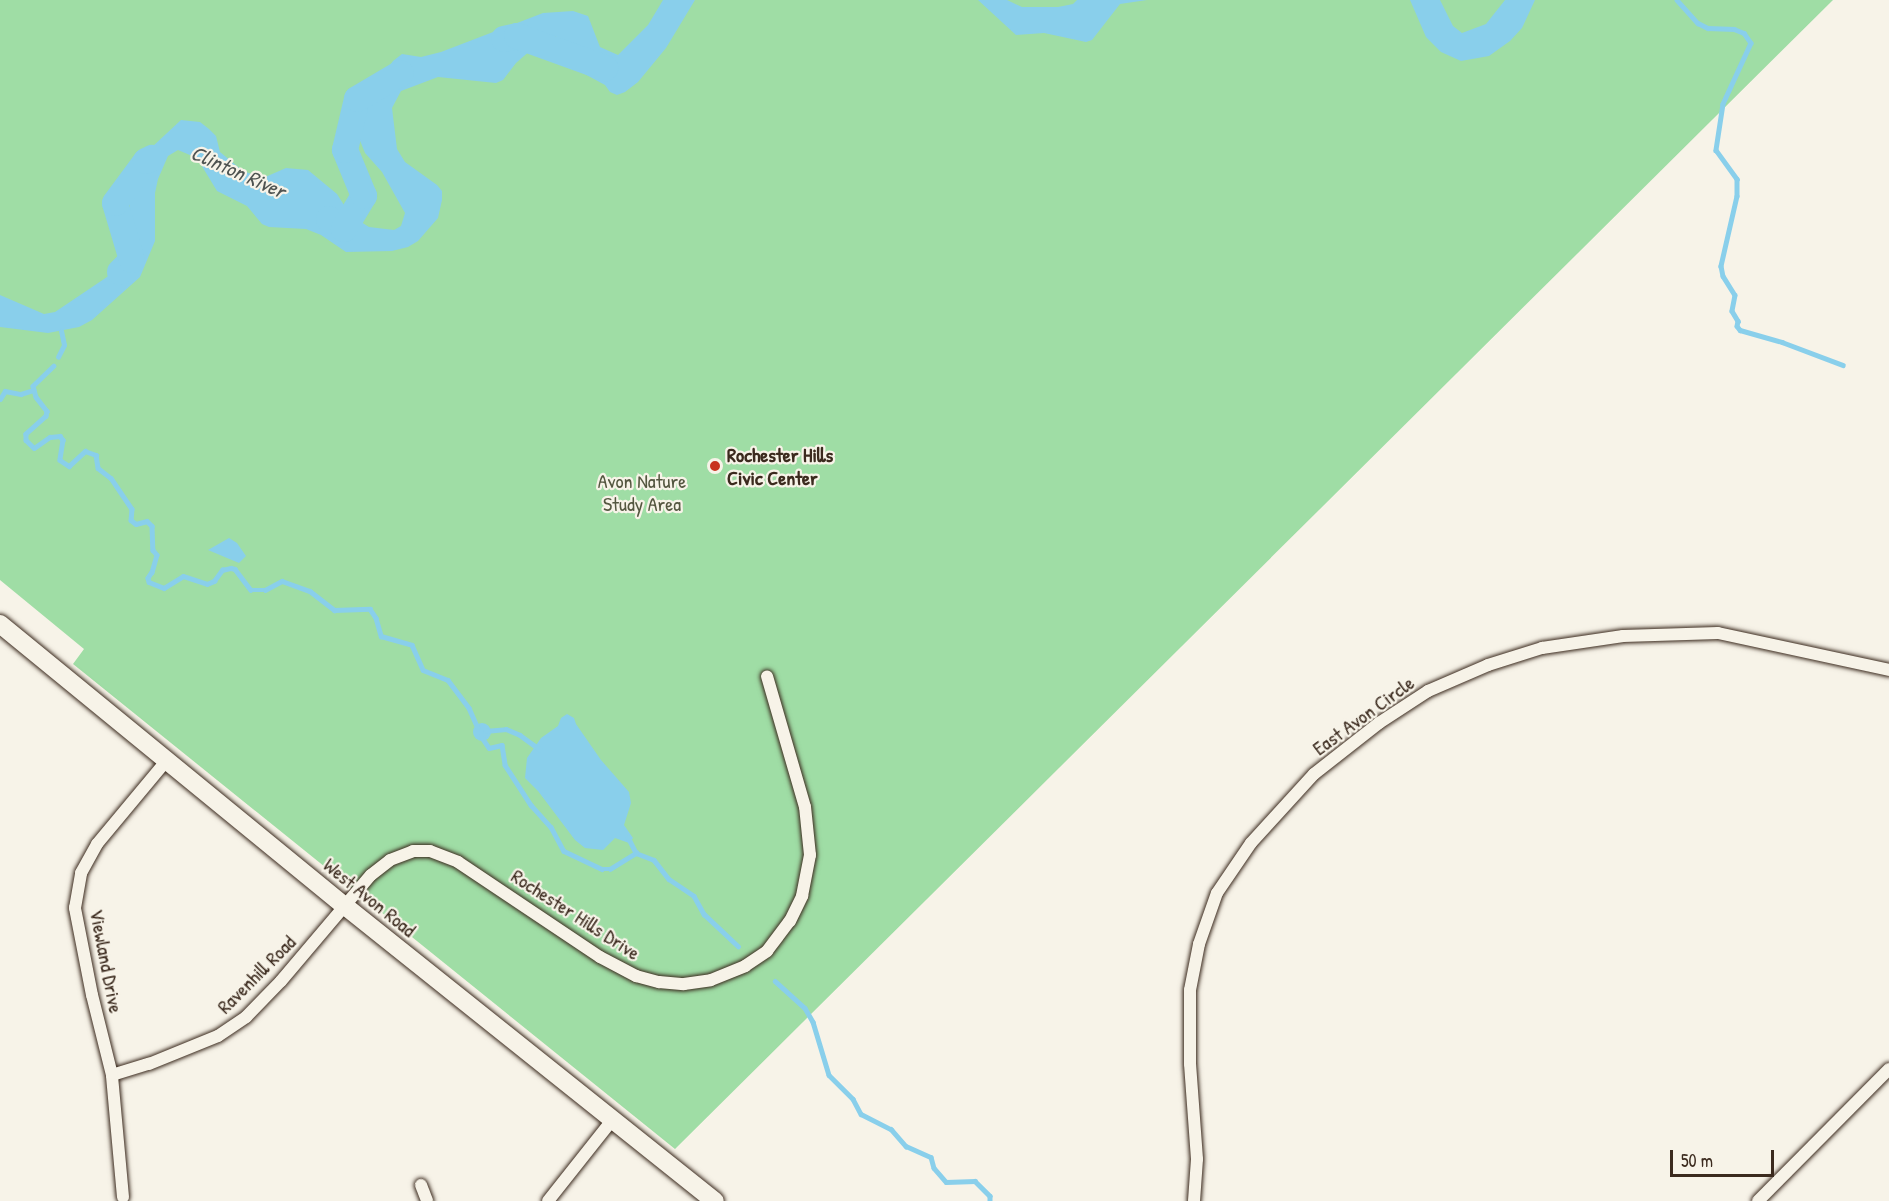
<!DOCTYPE html>
<html>
<head>
<meta charset="utf-8">
<style>
  body { margin:0 }
  #map { position:relative; width:1889px; height:1201px; overflow:hidden; background:#f7f3e8; font-family:"Patrick Hand",sans-serif }
  div>[style] { position:absolute }
  .green>* { inset:0; background:#9fdda5 }
  .water>* { inset:0; background:#89cfeb }
  .round { border-radius:50% }
  .stream>* { height:4.5px; margin:-2.25px; padding:0 2.25px; transform-origin:2.25px; border-radius:2.25px; background:#89cfeb }
  .river>* { height:26px; margin:-13px; padding:0 13px; transform-origin:13px; border-radius:13px; background:#89cfeb }
  .roads { filter:drop-shadow(0 0 2px #3b2a1e) drop-shadow(0 0 2px #3b2a1e) }
  .street>* { height:12px; margin:-6px; padding:0 6px; transform-origin:6px; border-radius:6px; background:#f7f3e8 }
  .secondary>* { height:18px; margin:-9px; padding:0 9px; transform-origin:9px; border-radius:9px; background:#f7f3e8 }
  .dots>* { width:16px; height:16px; translate:-50% -50%; box-sizing:border-box; border:3px solid #f7f3e8; border-radius:50% }
  span { translate:-50% -50%; white-space:nowrap; text-align:center; line-height:1.15; -webkit-text-stroke:4.5px #f7f3e8; paint-order:stroke }
  .poi-label { font-size:20px; color:#3b2a1e; font-weight:700 }
  .left { translate:0 -50%; text-align:left }
  .park-label { font-size:20px; color:#545740 }
  .street-label { font-size:20px; color:#3b2a1e }
  .water-label { font-size:21px; color:#4e5351; font-style:italic }
  .scale { position:absolute; left:1670px; top:1150px; width:104px; height:27px; box-sizing:border-box; border:3px solid #3b2a1e; border-top:0; padding-left:8px; font-size:18px; line-height:21px; white-space:nowrap; color:#3b2a1e; -webkit-text-stroke:4px #f7f3e8; paint-order:stroke }
</style>
</head>
<body>
<div id="map">
  <div class="green">
    <div style="clip-path:polygon(0 0,1833px 0,675px 1149px,73px 664px,84px 649px,0 580px)"></div>
  </div>
  <div class="water">
    <div style="clip-path:polygon(663px 0,695px 0,666px 48px,638px 82px,625px 92px,617px 95px,610px 92px,605px 85px,581px 72px,565px 44px,557px 37px,548px 35px,516px 63px,503px 80px,496px 83px,438px 77px,401px 91px,392px 108px,397px 149px,405px 162px,437px 185px,442px 191px,442px 200px,438px 218px,418px 241px,408px 247px,392px 251px,346px 252px,321px 235px,306px 229px,269px 227px,262px 224px,247px 206px,217px 191px,197px 158px,178px 150px,168px 156px,158px 179px,155px 193px,155px 241px,140px 277px,92px 320px,79px 327px,48px 333px,0 327px,0 295px,44px 314px,55px 312px,107px 277px,115px 269px,128px 240px,131px 180px,152px 147px,181px 120px,200px 122px,209px 129px,216px 136px,220px 152px,243px 171px,263px 178px,286px 168px,308px 170px,337px 194px,349px 213px,358px 220px,369px 227px,394px 230px,401px 226px,405px 213px,382px 172px,365px 153px,359px 138px,372px 91px,393px 61px,402px 54px,421px 57px,441px 52px,543px 13px,573px 11px,588px 16px,600px 47px,618px 55px,648px 25px)"></div>
    <div style="clip-path:polygon(978px 0,1007px 0,1022px 7px,1058px 7px,1073px 4px,1077px 0,1147px 0,1120px 4px,1092px 40px,1086px 42px,1044px 33px,1016px 35px)"></div>
    <div style="clip-path:polygon(1410px 0,1440px 0,1453px 26px,1462px 33px,1486px 24px,1505px 0,1535px 0,1522px 28px,1510px 41px,1489px 56px,1461px 61px,1441px 52px,1426px 37px)"></div>
    <div style="clip-path:polygon(229px 538px,237px 543px,246px 556px,239px 563px,208px 550px)"></div>
    <div style="clip-path:polygon(567px 714px,574px 718px,576px 724px,601px 760px,629px 792px,631px 803px,624px 825px,633px 838px,629px 843px,615px 838px,603px 850px,585px 848px,575px 840px,538px 791px,525px 778px,527px 758px,541px 738px,558px 726px,561px 718px)"></div>
    <div class="round" style="left:473px;top:723px;width:18px;height:18px"></div>
  </div>
  <div class="stream">
    <div style="left:1677px;top:0;width:31px;rotate:48deg"></div>
    <div style="left:1698px;top:23px;width:11px;rotate:27deg"></div>
    <div style="left:1708px;top:28px;width:26px;rotate:2deg"></div>
    <div style="left:1734px;top:29px;width:11px;rotate:22deg"></div>
    <div style="left:1744px;top:33px;width:12px;rotate:55deg"></div>
    <div style="left:1751px;top:43px;width:67px;rotate:114.7deg"></div>
    <div style="left:1723px;top:104px;width:47px;rotate:98.7deg"></div>
    <div style="left:1716px;top:150px;width:36px;rotate:54deg"></div>
    <div style="left:1737px;top:179px;width:17px;rotate:90deg"></div>
    <div style="left:1737px;top:196px;width:72px;rotate:102.9deg"></div>
    <div style="left:1721px;top:266px;width:10px;rotate:79deg"></div>
    <div style="left:1723px;top:276px;width:22px;rotate:58deg"></div>
    <div style="left:1735px;top:295px;width:16px;rotate:101deg"></div>
    <div style="left:1732px;top:311px;width:12px;rotate:59deg"></div>
    <div style="left:1738px;top:321px;width:5px;rotate:101deg"></div>
    <div style="left:1737px;top:326px;width:5px;rotate:53deg"></div>
    <div style="left:1740px;top:330px;width:44px;rotate:15.9deg"></div>
    <div style="left:1782px;top:342px;width:65px;rotate:20.7deg"></div>
    <div style="left:58px;top:357px;width:13px;rotate:-63deg"></div>
    <div style="left:64px;top:345px;width:14px;rotate:-102deg"></div>
    <div style="left:54px;top:366px;width:29px;rotate:136deg"></div>
    <div style="left:33px;top:386px;width:11px;rotate:75deg"></div>
    <div style="left:36px;top:397px;width:18px;rotate:52deg"></div>
    <div style="left:47px;top:411px;width:5px;rotate:101deg"></div>
    <div style="left:46px;top:416px;width:27px;rotate:138deg"></div>
    <div style="left:26px;top:434px;width:6px;rotate:90deg"></div>
    <div style="left:26px;top:440px;width:11px;rotate:45deg"></div>
    <div style="left:34px;top:448px;width:19px;rotate:-35deg"></div>
    <div style="left:50px;top:437px;width:10px;rotate:-6deg"></div>
    <div style="left:60px;top:436px;width:5px;rotate:53deg"></div>
    <div style="left:63px;top:440px;width:20px;rotate:99deg"></div>
    <div style="left:60px;top:460px;width:11px;rotate:34deg"></div>
    <div style="left:69px;top:466px;width:22px;rotate:-43deg"></div>
    <div style="left:85px;top:451px;width:12px;rotate:20deg"></div>
    <div style="left:96px;top:455px;width:13px;rotate:81deg"></div>
    <div style="left:98px;top:468px;width:16px;rotate:38deg"></div>
    <div style="left:111px;top:478px;width:37px;rotate:56deg"></div>
    <div style="left:132px;top:509px;width:11px;rotate:95deg"></div>
    <div style="left:131px;top:520px;width:6px;rotate:39deg"></div>
    <div style="left:136px;top:524px;width:11px;rotate:-15deg"></div>
    <div style="left:147px;top:521px;width:7px;rotate:45deg"></div>
    <div style="left:152px;top:526px;width:24px;rotate:88deg"></div>
    <div style="left:153px;top:550px;width:6px;rotate:51deg"></div>
    <div style="left:157px;top:555px;width:18px;rotate:106deg"></div>
    <div style="left:152px;top:572px;width:7px;rotate:124deg"></div>
    <div style="left:148px;top:578px;width:4px;rotate:76deg"></div>
    <div style="left:149px;top:582px;width:16px;rotate:22deg"></div>
    <div style="left:164px;top:588px;width:22px;rotate:-32deg"></div>
    <div style="left:183px;top:576px;width:25px;rotate:18deg"></div>
    <div style="left:207px;top:584px;width:8px;rotate:-23deg"></div>
    <div style="left:214px;top:581px;width:14px;rotate:-54deg"></div>
    <div style="left:222px;top:570px;width:9px;rotate:-13deg"></div>
    <div style="left:231px;top:568px;width:4px;rotate:14deg"></div>
    <div style="left:235px;top:569px;width:26px;rotate:53deg"></div>
    <div style="left:251px;top:590px;width:14px"></div>
    <div style="left:265px;top:590px;width:19px;rotate:-28deg"></div>
    <div style="left:282px;top:581px;width:30px;rotate:20deg"></div>
    <div style="left:310px;top:591px;width:31px;rotate:38deg"></div>
    <div style="left:334px;top:610px;width:36px;rotate:-2deg"></div>
    <div style="left:370px;top:609px;width:11px;rotate:56deg"></div>
    <div style="left:376px;top:618px;width:19px;rotate:74deg"></div>
    <div style="left:381px;top:636px;width:32px;rotate:16deg"></div>
    <div style="left:412px;top:645px;width:27px;rotate:66deg"></div>
    <div style="left:423px;top:670px;width:27px;rotate:22deg"></div>
    <div style="left:448px;top:680px;width:35px;rotate:53deg"></div>
    <div style="left:469px;top:708px;width:22px;rotate:66deg"></div>
    <div style="left:0;top:399px;width:9px;rotate:-58deg"></div>
    <div style="left:5px;top:391px;width:16px;rotate:11deg"></div>
    <div style="left:21px;top:394px;width:13px;rotate:-18deg"></div>
    <div style="left:485px;top:731px;width:21px;rotate:-5deg"></div>
    <div style="left:506px;top:729px;width:15px;rotate:23deg"></div>
    <div style="left:520px;top:735px;width:24px;rotate:36deg"></div>
    <div style="left:481px;top:736px;width:14px;rotate:56deg"></div>
    <div style="left:489px;top:748px;width:13px;rotate:-13deg"></div>
    <div style="left:502px;top:745px;width:20px;rotate:81deg"></div>
    <div style="left:505px;top:765px;width:48px;rotate:57deg"></div>
    <div style="left:531px;top:805px;width:30px;rotate:48deg"></div>
    <div style="left:551px;top:827px;width:27px;rotate:62deg"></div>
    <div style="left:564px;top:851px;width:42px;rotate:25.3deg"></div>
    <div style="left:602px;top:869px;width:8px"></div>
    <div style="left:610px;top:869px;width:31px;rotate:-32deg"></div>
    <div style="left:636px;top:853px;width:19px;rotate:21deg"></div>
    <div style="left:654px;top:860px;width:24px;rotate:52deg"></div>
    <div style="left:669px;top:879px;width:30px;rotate:34deg"></div>
    <div style="left:694px;top:896px;width:21px;rotate:61deg"></div>
    <div style="left:704px;top:914px;width:47px;rotate:43.3deg"></div>
    <div style="left:628px;top:837px;width:18px;rotate:63deg"></div>
    <div style="left:775px;top:981px;width:40px;rotate:42deg"></div>
    <div style="left:805px;top:1008px;width:16px;rotate:60deg"></div>
    <div style="left:813px;top:1022px;width:55px;rotate:73.2deg"></div>
    <div style="left:829px;top:1075px;width:34px;rotate:45deg"></div>
    <div style="left:853px;top:1099px;width:17px;rotate:62deg"></div>
    <div style="left:861px;top:1114px;width:34px;rotate:27deg"></div>
    <div style="left:891px;top:1129px;width:23px;rotate:49deg"></div>
    <div style="left:906px;top:1146px;width:27px;rotate:24deg"></div>
    <div style="left:931px;top:1157px;width:11px;rotate:75deg"></div>
    <div style="left:934px;top:1168px;width:18px;rotate:49deg"></div>
    <div style="left:946px;top:1182px;width:29px;rotate:-2deg"></div>
    <div style="left:975px;top:1181px;width:21px;rotate:45deg"></div>
    <div style="left:990px;top:1196px;width:5px;rotate:90deg"></div>
  </div>
  <div class="river">
    <div style="left:504px;top:39px;width:13px;rotate:-13deg"></div>
    <div style="left:517px;top:36px;width:94px;rotate:20deg"></div>
    <div style="left:329px;top:219px;width:18px;rotate:34deg"></div>
    <div style="left:344px;top:229px;width:39px;rotate:-59deg"></div>
    <div style="left:364px;top:196px;width:50px;rotate:-112.4deg"></div>
    <div style="left:345px;top:150px;width:52px;rotate:-76.8deg"></div>
    <div style="left:357px;top:99px;width:51px;rotate:-30.6deg"></div>
    <div style="left:120px;top:272px;width:17px;rotate:-45deg"></div>
    <div style="left:132px;top:260px;width:59px;rotate:-106.6deg"></div>
    <div style="left:115px;top:203px;width:52px;rotate:-53.6deg"></div>
    <div style="left:146px;top:161px;width:7px;rotate:-27deg"></div>
  </div>
  <div class="roads">
    <div class="street">
      <div style="left:112px;top:1075px;width:39px;rotate:-17deg"></div>
      <div style="left:149px;top:1064px;width:74px;rotate:-22.1deg"></div>
      <div style="left:218px;top:1036px;width:34px;rotate:-34deg"></div>
      <div style="left:246px;top:1017px;width:50px;rotate:-45.8deg"></div>
      <div style="left:281px;top:981px;width:139px;rotate:-49.7deg"></div>
      <div style="left:371px;top:875px;width:24px;rotate:-38deg"></div>
      <div style="left:390px;top:860px;width:25px;rotate:-21deg"></div>
      <div style="left:413px;top:851px;width:17px"></div>
      <div style="left:430px;top:851px;width:30px;rotate:21deg"></div>
      <div style="left:458px;top:862px;width:171px;rotate:33.8deg"></div>
      <div style="left:600px;top:957px;width:41px;rotate:27.8deg"></div>
      <div style="left:636px;top:976px;width:24px;rotate:15deg"></div>
      <div style="left:659px;top:982px;width:25px;rotate:5deg"></div>
      <div style="left:684px;top:984px;width:27px;rotate:-8deg"></div>
      <div style="left:711px;top:980px;width:37px;rotate:-22deg"></div>
      <div style="left:745px;top:966px;width:27px;rotate:-34deg"></div>
      <div style="left:767px;top:951px;width:38px;rotate:-53deg"></div>
      <div style="left:790px;top:921px;width:28px;rotate:-64deg"></div>
      <div style="left:802px;top:896px;width:42px;rotate:-79deg"></div>
      <div style="left:810px;top:855px;width:48px;rotate:-95.9deg"></div>
      <div style="left:805px;top:807px;width:136px;rotate:-106.2deg"></div>
      <div style="left:421px;top:1185px;width:17px;rotate:69deg"></div>
      <div style="left:123px;top:1197px;width:122px;rotate:-95.2deg"></div>
      <div style="left:112px;top:1075px;width:82px;rotate:-104deg"></div>
      <div style="left:92px;top:995px;width:89px;rotate:-101.1deg"></div>
      <div style="left:75px;top:908px;width:36px;rotate:-80deg"></div>
      <div style="left:81px;top:873px;width:33px;rotate:-61deg"></div>
      <div style="left:97px;top:844px;width:109px;rotate:-50.2deg"></div>
      <div style="left:548px;top:1201px;width:105px;rotate:-51.6deg"></div>
      <div style="left:1194px;top:1201px;width:42px;rotate:-85.9deg"></div>
      <div style="left:1197px;top:1159px;width:95px;rotate:-94.2deg"></div>
      <div style="left:1190px;top:1064px;width:74px;rotate:-90deg"></div>
      <div style="left:1190px;top:990px;width:47px;rotate:-78.9deg"></div>
      <div style="left:1199px;top:944px;width:54px;rotate:-70.6deg"></div>
      <div style="left:1217px;top:893px;width:60px;rotate:-55.8deg"></div>
      <div style="left:1251px;top:843px;width:93px;rotate:-47.6deg"></div>
      <div style="left:1314px;top:774px;width:83px;rotate:-38.1deg"></div>
      <div style="left:1379px;top:723px;width:59px;rotate:-33.1deg"></div>
      <div style="left:1428px;top:691px;width:65px;rotate:-23.4deg"></div>
      <div style="left:1488px;top:665px;width:57px;rotate:-17.5deg"></div>
      <div style="left:1542px;top:648px;width:82px;rotate:-8.4deg"></div>
      <div style="left:1623px;top:636px;width:95px;rotate:-1.8deg"></div>
      <div style="left:1718px;top:633px;width:175px;rotate:12.2deg"></div>
      <div style="left:1758px;top:1201px;width:186px;rotate:-45.2deg"></div>
    </div>
    <div class="secondary">
      <div style="left:0;top:624px;width:446px;rotate:39.3deg"></div>
      <div style="left:345px;top:906px;width:473px;rotate:38.6deg"></div>
    </div>
  </div>
  <div class="dots">
    <div style="left:715px;top:466px;background:#c8321e"></div>
  </div>
  <div class="poi-label">
    <span class="left" style="left:727px;top:466px">Rochester Hills<br>Civic Center</span>
  </div>
  <div class="park-label">
    <span style="left:642px;top:492px">Avon Nature<br>Study Area</span>
  </div>
  <div class="street-label">
    <span style="left:1363px;top:715px;rotate:-36deg">East Avon Circle</span>
    <span style="left:370px;top:897px;rotate:39deg">West Avon Road</span>
    <span style="left:576px;top:914px;rotate:33deg">Rochester Hills Drive</span>
    <span style="left:107px;top:961px;rotate:79deg">Viewland Drive</span>
    <span style="left:256px;top:974px;rotate:-45deg">Ravenhill Road</span>
  </div>
  <div class="water-label">
    <span style="left:238px;top:172px;rotate:24deg">Clinton River</span>
  </div>
  <div class="scale">50 m</div>
</div>
</body>
</html>
